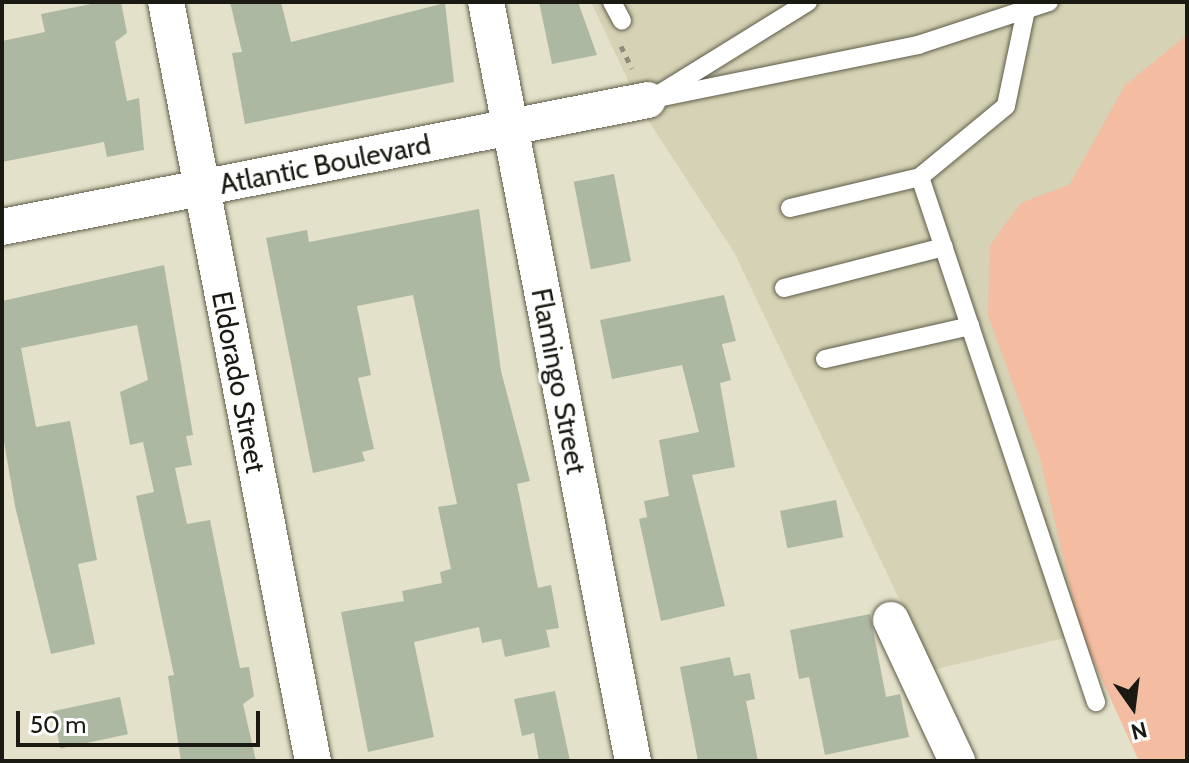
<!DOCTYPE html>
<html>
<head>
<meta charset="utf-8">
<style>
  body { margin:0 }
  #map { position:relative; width:1189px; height:763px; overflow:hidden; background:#e3e1c9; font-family:Cabin,sans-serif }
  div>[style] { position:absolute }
  .built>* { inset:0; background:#d5d2b5 }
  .green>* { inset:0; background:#f4bca1 }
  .building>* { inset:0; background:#adb8a3; transform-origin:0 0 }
  .path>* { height:5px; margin-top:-2.5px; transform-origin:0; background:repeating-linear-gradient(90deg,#8d8b7a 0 6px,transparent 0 12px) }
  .roads { filter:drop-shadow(0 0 2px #5f5d49) drop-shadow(0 0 2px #5f5d49) }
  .lane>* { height:18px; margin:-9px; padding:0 9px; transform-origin:9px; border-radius:9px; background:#fff }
  .street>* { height:36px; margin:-18px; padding:0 18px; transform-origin:18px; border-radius:18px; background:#fff }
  span { translate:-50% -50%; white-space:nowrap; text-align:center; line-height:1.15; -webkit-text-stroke:6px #fff; paint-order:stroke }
  .street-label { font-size:28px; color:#1b1a12 }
  .frame { position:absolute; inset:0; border:4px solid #1b1a12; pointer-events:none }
  .north { position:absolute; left:1093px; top:667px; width:80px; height:80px; -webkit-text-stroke:6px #fff; paint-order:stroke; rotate:166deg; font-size:22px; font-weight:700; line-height:32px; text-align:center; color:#1b1a12 }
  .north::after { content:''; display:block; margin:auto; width:28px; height:36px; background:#1b1a12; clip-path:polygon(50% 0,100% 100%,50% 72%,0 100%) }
  .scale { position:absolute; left:16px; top:711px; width:244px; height:36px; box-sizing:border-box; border:4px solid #1b1a12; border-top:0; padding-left:10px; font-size:24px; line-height:28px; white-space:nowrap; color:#1b1a12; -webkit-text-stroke:6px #fff; paint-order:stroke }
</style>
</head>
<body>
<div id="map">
  <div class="built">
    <div style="clip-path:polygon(591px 2px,1187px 2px,1187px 761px,1145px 761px,1081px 634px,933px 670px,734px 252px,644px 114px)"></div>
  </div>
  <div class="green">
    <div style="clip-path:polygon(1187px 35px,1187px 761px,1139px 761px,1081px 634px,1040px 458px,988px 315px,990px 245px,1021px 203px,1070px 184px,1125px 85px)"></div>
  </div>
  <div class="building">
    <div style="clip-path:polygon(101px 2px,121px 2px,127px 33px,115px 42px,127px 101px,139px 98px,144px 150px,107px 157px,104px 142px,2px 162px,2px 41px,45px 32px,41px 14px)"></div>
    <div style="clip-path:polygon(230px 2px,281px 2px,291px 42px,445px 3px,454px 82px,245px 124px,232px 53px,242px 52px)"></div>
    <div style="clip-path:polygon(539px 2px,578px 2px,597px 55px,552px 64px)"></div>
    <div style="left:614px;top:174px;width:89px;height:41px;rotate:79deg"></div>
    <div style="clip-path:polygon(479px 209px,501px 371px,530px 481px,517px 484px,538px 588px,551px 585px,559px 628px,546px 630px,550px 647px,505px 657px,501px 639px,482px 643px,479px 627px,414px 642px,434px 737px,368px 752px,341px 612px,404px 601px,402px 591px,442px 583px,440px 572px,451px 569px,438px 507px,457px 504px,413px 295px,357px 306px,371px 375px,358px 378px,374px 449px,362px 452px,365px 461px,313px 473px,266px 238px,307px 230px,309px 242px)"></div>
    <div style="clip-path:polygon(164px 265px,193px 435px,186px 436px,192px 465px,175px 468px,187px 524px,210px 520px,240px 668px,249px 667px,254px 696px,243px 704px,256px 761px,181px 761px,168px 676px,174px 675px,136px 496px,154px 492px,143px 442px,130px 445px,120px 392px,148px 380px,137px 325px,21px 348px,36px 427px,70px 421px,97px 560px,78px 564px,95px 644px,51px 654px,15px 506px,2px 430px,2px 301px)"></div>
    <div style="clip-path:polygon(724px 295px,736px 341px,722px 344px,731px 380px,720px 383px,735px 467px,692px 475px,725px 606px,661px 621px,639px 519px,647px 517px,644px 501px,669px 496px,659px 440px,699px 432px,682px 365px,612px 379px,600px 320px)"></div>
    <div style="left:836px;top:500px;width:38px;height:57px;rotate:79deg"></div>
    <div style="clip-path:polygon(870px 614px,886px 697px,900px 694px,909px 737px,825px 755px,809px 677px,799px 679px,790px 630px)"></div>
    <div style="clip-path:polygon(730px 657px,734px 676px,750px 673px,755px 699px,746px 701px,758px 761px,698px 761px,680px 667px)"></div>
    <div style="clip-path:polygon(555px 691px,570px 761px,539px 761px,534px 733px,522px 736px,514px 699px)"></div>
    <div style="left:120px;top:697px;width:38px;height:69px;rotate:78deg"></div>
  </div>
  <div class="path">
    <div style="left:621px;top:46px;width:25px;rotate:64deg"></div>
  </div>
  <div class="roads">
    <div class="lane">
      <div style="left:612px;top:2px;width:21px;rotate:62deg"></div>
      <div style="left:1026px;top:10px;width:98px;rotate:101.8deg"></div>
      <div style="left:1006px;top:106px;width:112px;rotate:140.5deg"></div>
      <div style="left:920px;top:177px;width:554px;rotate:71.47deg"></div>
      <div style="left:661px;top:93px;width:173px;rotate:-31.8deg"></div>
      <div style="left:648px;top:100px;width:276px;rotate:-11.5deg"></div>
      <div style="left:918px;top:45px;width:138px;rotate:-18.2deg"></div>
      <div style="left:790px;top:208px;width:134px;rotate:-13.4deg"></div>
      <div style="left:784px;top:288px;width:165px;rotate:-14.4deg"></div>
      <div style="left:825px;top:359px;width:149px;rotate:-12.8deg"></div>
    </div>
    <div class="street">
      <div style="left:166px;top:2px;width:773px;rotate:79.04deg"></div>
      <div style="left:486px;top:2px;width:773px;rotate:79.04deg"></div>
      <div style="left:2px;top:227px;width:658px;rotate:-11.12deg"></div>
      <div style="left:891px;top:620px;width:156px;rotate:64.9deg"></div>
    </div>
  </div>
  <div class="street-label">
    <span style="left:325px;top:164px;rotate:-11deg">Atlantic Boulevard</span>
    <span style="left:559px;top:381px;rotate:79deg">Flamingo Street</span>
    <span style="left:239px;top:382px;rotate:79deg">Eldorado Street</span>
  </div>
  <div class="frame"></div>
  <div class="north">N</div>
  <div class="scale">50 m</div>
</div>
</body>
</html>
